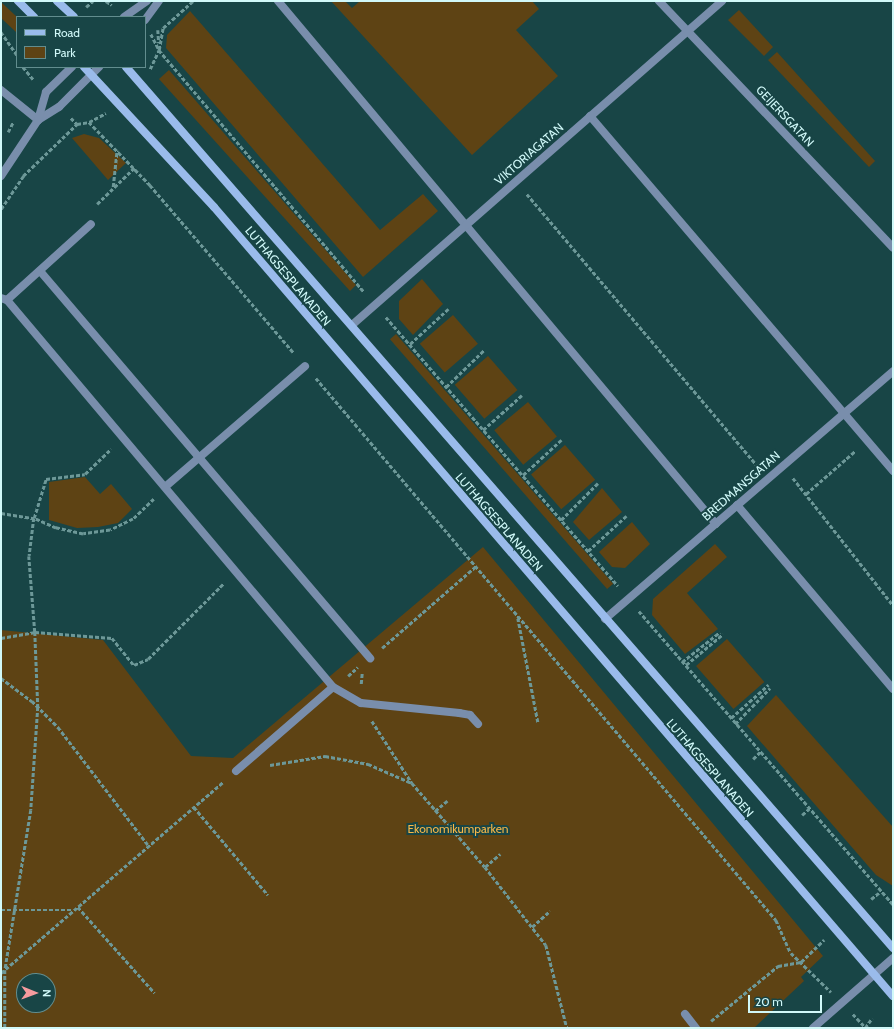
<!DOCTYPE html>
<html>
<head>
<meta charset="utf-8">
<style>
  body { margin:0 }
  #map { position:relative; width:894px; height:1029px; overflow:hidden; background:#184546; font-family:Cabin,sans-serif }
  div>[style] { position:absolute }
  .green>* { inset:0; background:#5e4314; transform-origin:0 0 }
  .path>* { height:2.5px; margin-top:-1.25px; transform-origin:0; background:repeating-linear-gradient(90deg,#6d9898 0 4px,transparent 0 6px) }
  .service>* { height:8px; margin:-4px; padding:0 4px; transform-origin:4px; border-radius:4px; background:#798eac }
  .minor>* { height:8px; margin:-4px; padding:0 4px; transform-origin:4px; border-radius:4px; background:#798eac }
  .tertiary>* { height:8px; margin:-4px; padding:0 4px; transform-origin:4px; border-radius:4px; background:#798eac }
  .secondary>* { height:8px; margin:-4px; padding:0 4px; transform-origin:4px; border-radius:4px; background:#9abbeb }
  span { translate:-50% -50%; white-space:nowrap; text-align:center; line-height:1.15; -webkit-text-stroke:4px #184546; paint-order:stroke }
  .street-label { font-size:12px; color:#d1f9f9 }
  .park-label { font-size:12px; color:#f8b849 }
  .frame { position:absolute; inset:0; border:2px solid #d1f9f9; pointer-events:none }
  .legend { position:absolute; left:16px; top:16px; width:130px; height:52px; box-sizing:border-box; background:#184546; border:1px solid #628d8e; margin:0; padding:5px 7px; list-style:none; font-size:12px; color:#d1f9f9 }
  .legend li { display:flex; align-items:center; gap:8px; height:20px }
  .legend b { width:20px; border:1px solid #628d8e }
  .north { position:absolute; left:16px; top:973px; width:40px; height:40px; box-sizing:border-box; background:#184546; border:1px solid #628d8e; border-radius:50%; rotate:91deg; font-size:11px; font-weight:700; line-height:16px; text-align:center; color:#d1f9f9 }
  .north::after { content:''; display:block; margin:auto; width:14px; height:18px; background:#f59b9e; clip-path:polygon(50% 0,100% 100%,50% 72%,0 100%) }
  .scale { position:absolute; left:748px; top:995px; width:74px; height:18px; box-sizing:border-box; border:2px solid #d1f9f9; border-top:0; padding-left:5px; font-size:12px; line-height:14px; white-space:nowrap; color:#d1f9f9; -webkit-text-stroke:3px #184546; paint-order:stroke }
</style>
</head>
<body>
<div id="map">
  <div class="green">
    <div style="clip-path:polygon(331px 1px,345px 1px,352px 8px,360px 1px,532px 1px,539px 9px,516px 30px,558px 76px,472px 155px)"></div>
    <div style="clip-path:polygon(1px 2px,17px 17px,17px 33px,1px 18px)"></div>
    <div style="clip-path:polygon(739px 10px,773px 47px,764px 56px,728px 20px)"></div>
    <div style="clip-path:polygon(190px 11px,380px 230px,423px 194px,438px 211px,363px 277px,166px 48px,167px 35px)"></div>
    <div style="clip-path:polygon(777px 52px,875px 161px,869px 167px,768px 60px)"></div>
    <div style="clip-path:polygon(169px 70px,356px 285px,350px 291px,159px 79px)"></div>
    <div style="clip-path:polygon(84px 134px,99px 138px,126px 163px,108px 180px,72px 138px)"></div>
    <div style="clip-path:polygon(422px 279px,443px 304px,413px 335px,399px 319px,399px 301px)"></div>
    <div style="left:453px;top:315px;width:38px;height:44px;rotate:49deg"></div>
    <div style="left:396px;top:334px;width:331px;height:8px;rotate:49deg"></div>
    <div style="left:488px;top:356px;width:45px;height:44px;rotate:49deg"></div>
    <div style="left:528px;top:402px;width:45px;height:44px;rotate:50deg"></div>
    <div style="left:565px;top:445px;width:46px;height:45px;rotate:49deg"></div>
    <div style="clip-path:polygon(85px 477px,100px 494px,111px 484px,132px 509px,118px 523px,98px 527px,77px 528px,49px 520px,49px 482px)"></div>
    <div style="clip-path:polygon(602px 488px,622px 512px,589px 540px,573px 522px)"></div>
    <div style="clip-path:polygon(632px 522px,650px 544px,625px 568px,612px 567px,599px 552px)"></div>
    <div style="clip-path:polygon(715px 544px,727px 557px,687px 593px,718px 629px,685px 654px,652px 615px,653px 599px)"></div>
    <div style="clip-path:polygon(evenodd,483px 547px,823px 956px,801px 977px,804px 981px,754px 1028px,1px 1028px,1px 630px,103px 640px,191px 756px,233px 758px,483px 547px,24px 981px,48px 981px,48px 1005px,24px 1005px,24px 981px)"></div>
    <div style="left:727px;top:639px;width:57px;height:41px;rotate:49deg"></div>
    <div style="clip-path:polygon(776px 695px,893px 827px,893px 886px,876px 875px,747px 726px)"></div>
  </div>
  <div class="path">
    <div style="left:106px;top:1px;width:7px;rotate:34deg"></div>
    <div style="left:86px;top:7px;width:9px;rotate:-41deg"></div>
    <div style="left:158px;top:30px;width:13px;rotate:86deg"></div>
    <div style="left:1px;top:32px;width:28px;rotate:55deg"></div>
    <div style="left:151px;top:34px;width:18px;rotate:63deg"></div>
    <div style="left:159px;top:50px;width:317px;rotate:49.7deg"></div>
    <div style="left:23px;top:67px;width:17px;rotate:50deg"></div>
    <div style="left:150px;top:69px;width:21px;rotate:-65deg"></div>
    <div style="left:159px;top:50px;width:22px;rotate:-80deg"></div>
    <div style="left:163px;top:28px;width:40px;rotate:-42deg"></div>
    <div style="left:71px;top:118px;width:8px;rotate:45deg"></div>
    <div style="left:77px;top:124px;width:12px;rotate:-9deg"></div>
    <div style="left:89px;top:122px;width:88px;rotate:45.9deg"></div>
    <div style="left:150px;top:185px;width:221px;rotate:49.4deg"></div>
    <div style="left:89px;top:122px;width:19px;rotate:-28deg"></div>
    <div style="left:8px;top:132px;width:11px;rotate:-63deg"></div>
    <div style="left:113px;top:187px;width:37px;rotate:-84deg"></div>
    <div style="left:527px;top:194px;width:357px;rotate:49.7deg"></div>
    <div style="left:97px;top:204px;width:52px;rotate:-44.2deg"></div>
    <div style="left:1px;top:209px;width:40px;rotate:-56deg"></div>
    <div style="left:23px;top:176px;width:75px;rotate:-43.9deg"></div>
    <div style="left:386px;top:317px;width:355px;rotate:49.2deg"></div>
    <div style="left:410px;top:344px;width:52px;rotate:-42.6deg"></div>
    <div style="left:316px;top:378px;width:711px;rotate:49.68deg"></div>
    <div style="left:776px;top:920px;width:36px;rotate:66deg"></div>
    <div style="left:791px;top:953px;width:56px;rotate:44.3deg"></div>
    <div style="left:446px;top:387px;width:53px;rotate:-44.2deg"></div>
    <div style="left:483px;top:430px;width:52px;rotate:-41.9deg"></div>
    <div style="left:523px;top:475px;width:52px;rotate:-42.6deg"></div>
    <div style="left:793px;top:478px;width:162px;rotate:51.8deg"></div>
    <div style="left:806px;top:494px;width:65px;rotate:-41.3deg"></div>
    <div style="left:154px;top:499px;width:29px;rotate:136deg"></div>
    <div style="left:133px;top:519px;width:25px;rotate:154deg"></div>
    <div style="left:110px;top:530px;width:27px;rotate:172deg"></div>
    <div style="left:83px;top:534px;width:28px;rotate:-167deg"></div>
    <div style="left:56px;top:528px;width:24px;rotate:-156deg"></div>
    <div style="left:34px;top:518px;width:38px;rotate:97deg"></div>
    <div style="left:29px;top:556px;width:76px;rotate:85.5deg"></div>
    <div style="left:35px;top:632px;width:77px;rotate:4.5deg"></div>
    <div style="left:112px;top:638px;width:35px;rotate:51deg"></div>
    <div style="left:134px;top:665px;width:15px;rotate:-23deg"></div>
    <div style="left:148px;top:659px;width:107px;rotate:-45deg"></div>
    <div style="left:1px;top:513px;width:33px;rotate:9deg"></div>
    <div style="left:34px;top:518px;width:41px;rotate:-72.9deg"></div>
    <div style="left:46px;top:479px;width:39px;rotate:-7deg"></div>
    <div style="left:85px;top:474px;width:36px;rotate:-44deg"></div>
    <div style="left:561px;top:520px;width:52px;rotate:-45deg"></div>
    <div style="left:588px;top:551px;width:52px;rotate:-42.6deg"></div>
    <div style="left:639px;top:611px;width:388px;rotate:49.1deg"></div>
    <div style="left:518px;top:618px;width:106px;rotate:79.1deg"></div>
    <div style="left:1px;top:638px;width:35px;rotate:-10deg"></div>
    <div style="left:35px;top:632px;width:75px;rotate:87.7deg"></div>
    <div style="left:38px;top:707px;width:103px;rotate:93.9deg"></div>
    <div style="left:31px;top:810px;width:162px;rotate:99.2deg"></div>
    <div style="left:5px;top:970px;width:58px;rotate:90deg"></div>
    <div style="left:382px;top:648px;width:125px;rotate:-41.1deg"></div>
    <div style="left:682px;top:662px;width:48px;rotate:-38.3deg"></div>
    <div style="left:686px;top:665px;width:48px;rotate:-40deg"></div>
    <div style="left:348px;top:676px;width:13px;rotate:-42deg"></div>
    <div style="left:1px;top:678px;width:39px;rotate:37deg"></div>
    <div style="left:32px;top:701px;width:37px;rotate:45deg"></div>
    <div style="left:58px;top:727px;width:150px;rotate:52.6deg"></div>
    <div style="left:361px;top:684px;width:11px;rotate:-85deg"></div>
    <div style="left:731px;top:718px;width:50px;rotate:-41.7deg"></div>
    <div style="left:372px;top:721px;width:74px;rotate:57.2deg"></div>
    <div style="left:735px;top:724px;width:50px;rotate:-45.8deg"></div>
    <div style="left:753px;top:759px;width:10px;rotate:-45deg"></div>
    <div style="left:270px;top:765px;width:56px;rotate:-9.3deg"></div>
    <div style="left:325px;top:756px;width:44px;rotate:10.5deg"></div>
    <div style="left:368px;top:764px;width:48px;rotate:23.4deg"></div>
    <div style="left:412px;top:783px;width:111px;rotate:49deg"></div>
    <div style="left:485px;top:867px;width:99px;rotate:52deg"></div>
    <div style="left:546px;top:945px;width:86px;rotate:75.8deg"></div>
    <div style="left:194px;top:807px;width:115px;rotate:49.9deg"></div>
    <div style="left:435px;top:811px;width:16px;rotate:-40deg"></div>
    <div style="left:802px;top:815px;width:11px;rotate:-41deg"></div>
    <div style="left:485px;top:867px;width:20px;rotate:-41deg"></div>
    <div style="left:871px;top:899px;width:11px;rotate:-38deg"></div>
    <div style="left:78px;top:907px;width:115px;rotate:48.2deg"></div>
    <div style="left:1px;top:910px;width:72px"></div>
    <div style="left:532px;top:927px;width:24px;rotate:-42deg"></div>
    <div style="left:1px;top:973px;width:293px;rotate:-40.7deg"></div>
    <div style="left:853px;top:1014px;width:19px;rotate:47deg"></div>
    <div style="left:711px;top:1021px;width:87px;rotate:-39.4deg"></div>
    <div style="left:778px;top:966px;width:23px;rotate:-10deg"></div>
    <div style="left:801px;top:962px;width:32px;rotate:-44deg"></div>
    <div style="left:865px;top:1028px;width:12px;rotate:-55deg"></div>
  </div>
  <div class="service">
    <div style="left:278px;top:1px;width:682px;rotate:50.05deg"></div>
    <div style="left:1px;top:90px;width:48px;rotate:39deg"></div>
    <div style="left:590px;top:116px;width:467px;rotate:49.5deg"></div>
    <div style="left:1px;top:298px;width:6px;rotate:18deg"></div>
    <div style="left:7px;top:300px;width:506px;rotate:49.89deg"></div>
    <div style="left:333px;top:687px;width:32px;rotate:30deg"></div>
    <div style="left:361px;top:703px;width:99px;rotate:5.8deg"></div>
    <div style="left:459px;top:713px;width:11px;rotate:10deg"></div>
    <div style="left:470px;top:715px;width:12px;rotate:48deg"></div>
    <div style="left:7px;top:300px;width:113px;rotate:-42.1deg"></div>
    <div style="left:165px;top:487px;width:185px;rotate:-40.8deg"></div>
    <div style="left:737px;top:505px;width:241px;rotate:49.7deg"></div>
    <div style="left:236px;top:771px;width:128px;rotate:-40.9deg"></div>
    <div style="left:685px;top:1014px;width:18px;rotate:52deg"></div>
  </div>
  <div class="minor">
    <div style="left:659px;top:1px;width:340px;rotate:46.5deg"></div>
    <div style="left:124px;top:17px;width:28px;rotate:-35deg"></div>
    <div style="left:145px;top:20px;width:24px;rotate:-54deg"></div>
    <div style="left:38px;top:120px;width:25px;rotate:-32deg"></div>
    <div style="left:59px;top:107px;width:57px;rotate:-45deg"></div>
    <div style="left:1px;top:176px;width:67px;rotate:-56.5deg"></div>
    <div style="left:38px;top:120px;width:29px;rotate:-74deg"></div>
    <div style="left:46px;top:92px;width:36px;rotate:-44deg"></div>
    <div style="left:40px;top:271px;width:509px;rotate:49.55deg"></div>
    <div style="left:352px;top:325px;width:492px;rotate:-41.2deg"></div>
    <div style="left:605px;top:619px;width:380px;rotate:-40.7deg"></div>
  </div>
  <div class="tertiary">
    <div style="left:813px;top:1028px;width:106px;rotate:-41.2deg"></div>
  </div>
  <div class="secondary">
    <div style="left:18px;top:1px;width:23px;rotate:45deg"></div>
    <div style="left:57px;top:1px;width:23px;rotate:43deg"></div>
    <div style="left:84px;top:67px;width:191px;rotate:47.1deg"></div>
    <div style="left:214px;top:207px;width:1041px;rotate:49.29deg"></div>
    <div style="left:126px;top:67px;width:1168px;rotate:48.96deg"></div>
  </div>
  <div class="street-label">
    <span style="left:785px;top:116px;rotate:47deg">GEIJERSGATAN</span>
    <span style="left:529px;top:154px;rotate:-41deg">VIKTORIAGATAN</span>
    <span style="left:288px;top:276px;rotate:50deg">LUTHAGSESPLANADEN</span>
    <span style="left:741px;top:486px;rotate:-41deg">BREDMANSGATAN</span>
    <span style="left:499px;top:522px;rotate:49deg">LUTHAGSESPLANADEN</span>
    <span style="left:710px;top:768px;rotate:49deg">LUTHAGSESPLANADEN</span>
  </div>
  <div class="park-label">
    <span style="left:458px;top:829px">Ekonomikumparken</span>
  </div>
  <div class="frame"></div>
  <ul class="legend">
  <li><b style="height:5px;background:#9abbeb"></b>Road</li>
  <li><b style="height:11px;background:#5e4314"></b>Park</li>
  </ul>
  <div class="north">N</div>
  <div class="scale">20 m</div>
</div>
</body>
</html>
